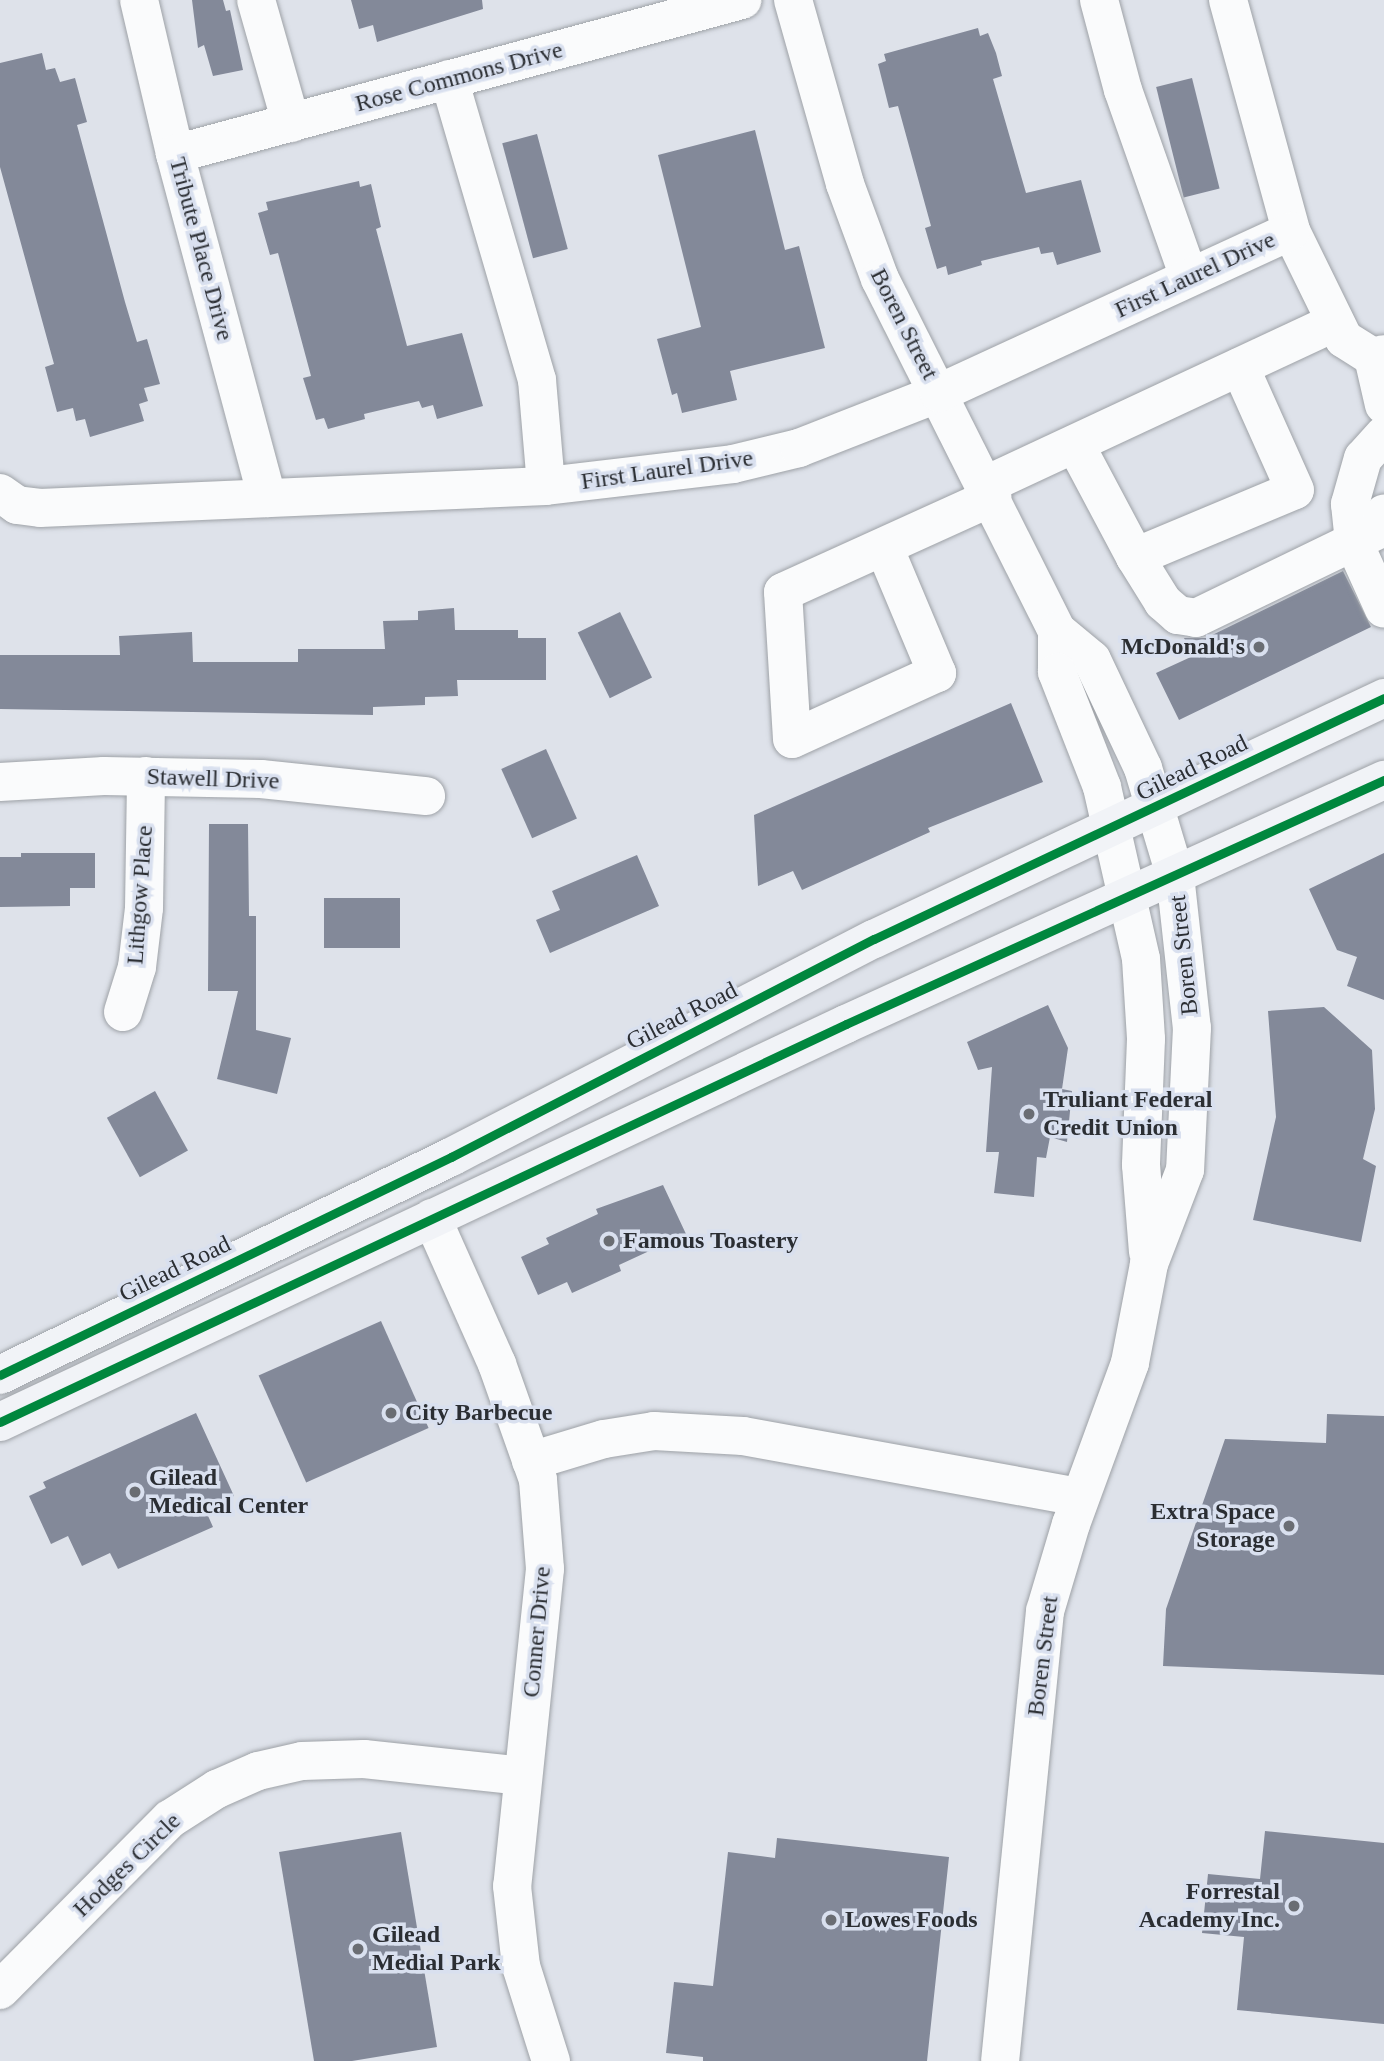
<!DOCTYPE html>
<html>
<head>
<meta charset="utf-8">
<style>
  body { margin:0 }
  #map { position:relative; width:1384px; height:2061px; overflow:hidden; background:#dee2ea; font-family:"Times New Roman",serif }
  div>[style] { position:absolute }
  .building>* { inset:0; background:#838999; transform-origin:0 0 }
  .roads { filter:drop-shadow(0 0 2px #9ea2a7) drop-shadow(0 0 2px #9ea2a7) }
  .minor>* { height:38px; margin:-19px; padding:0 19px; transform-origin:19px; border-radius:19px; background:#fafbfc }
  .major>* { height:38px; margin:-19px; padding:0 19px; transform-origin:19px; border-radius:19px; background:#f1f3f7 }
  .cycleway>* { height:9px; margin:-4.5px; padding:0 4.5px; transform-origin:4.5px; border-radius:4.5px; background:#00873e }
  .dots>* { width:19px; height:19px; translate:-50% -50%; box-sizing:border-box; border:4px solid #d9e0ef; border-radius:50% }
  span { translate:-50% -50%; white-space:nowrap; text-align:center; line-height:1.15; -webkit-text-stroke:7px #d9e0ef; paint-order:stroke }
  .street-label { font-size:24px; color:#2b2e33 }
  .poi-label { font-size:24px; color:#2b2e33; font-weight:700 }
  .right { translate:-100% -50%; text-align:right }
  .left { translate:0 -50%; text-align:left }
</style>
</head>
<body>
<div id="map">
  <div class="building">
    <div style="clip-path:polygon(192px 0,223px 0,226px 11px,230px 10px,243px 70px,213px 76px,204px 45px,198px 48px)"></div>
    <div style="clip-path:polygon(351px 0,482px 0,483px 9px,377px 42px,373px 25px,359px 29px)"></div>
    <div style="clip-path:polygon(978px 28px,980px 36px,988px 33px,996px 53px,1002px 76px,993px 79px,1026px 193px,1081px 180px,1101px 252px,1057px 265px,1053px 252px,1041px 254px,1039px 247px,981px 261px,982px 265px,948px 275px,946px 266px,937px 269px,925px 228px,931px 226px,898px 106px,889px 108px,878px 64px,886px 61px,884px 54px)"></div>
    <div style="clip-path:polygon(42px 53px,46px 70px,55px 68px,60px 82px,75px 78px,87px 122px,77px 125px,125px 302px,137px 342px,147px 339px,160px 384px,144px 388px,148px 401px,139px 404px,144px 421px,90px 437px,85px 419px,76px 421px,73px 408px,57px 412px,45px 367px,54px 364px,0 167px,0 63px)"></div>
    <div style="left:1192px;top:78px;width:114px;height:37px;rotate:76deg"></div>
    <div style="clip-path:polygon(755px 130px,785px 250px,799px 246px,825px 348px,730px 371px,737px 400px,682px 413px,677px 393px,672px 395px,657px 339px,701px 327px,658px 155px)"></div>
    <div style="left:537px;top:134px;width:119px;height:36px;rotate:75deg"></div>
    <div style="clip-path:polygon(359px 181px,360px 187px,371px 184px,381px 227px,376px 229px,407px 346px,462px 333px,483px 406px,437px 419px,433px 405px,422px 408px,419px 401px,364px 414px,365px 419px,328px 429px,324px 418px,316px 420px,303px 378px,311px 376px,278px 253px,270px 255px,258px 213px,268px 210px,266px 202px)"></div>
    <div style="clip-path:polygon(1343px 571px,1371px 627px,1179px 720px,1156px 673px,1193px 656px,1184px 638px,1206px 638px)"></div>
    <div style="clip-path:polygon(454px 608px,455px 630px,518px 630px,518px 638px,546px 638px,546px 680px,457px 680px,458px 696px,425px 697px,425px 705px,373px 707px,373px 715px,0 709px,0 655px,120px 655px,119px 636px,192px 632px,193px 662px,298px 662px,298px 649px,385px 649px,383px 621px,418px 620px,418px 611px)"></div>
    <div style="left:620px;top:612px;width:73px;height:47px;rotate:64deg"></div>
    <div style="clip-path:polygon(1011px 703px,1043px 782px,928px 828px,930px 832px,802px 890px,793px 871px,758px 886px,754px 815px)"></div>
    <div style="left:546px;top:749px;width:76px;height:49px;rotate:66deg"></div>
    <div style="clip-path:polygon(209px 824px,248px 824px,249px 916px,256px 916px,256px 1030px,291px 1038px,277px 1094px,217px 1079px,238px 991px,208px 991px)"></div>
    <div style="clip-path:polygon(21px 853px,95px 853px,95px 888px,70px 888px,70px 906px,0 907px,0 857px,21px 857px)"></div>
    <div style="clip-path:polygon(1384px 853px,1384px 1000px,1347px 986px,1357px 957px,1337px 950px,1309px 889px)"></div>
    <div style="clip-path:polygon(637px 855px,659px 906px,550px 953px,536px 920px,560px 910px,552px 891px)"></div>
    <div style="left:324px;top:898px;width:76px;height:50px"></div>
    <div style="clip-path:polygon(1048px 1005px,1068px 1048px,1062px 1089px,1072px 1091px,1067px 1142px,1050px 1137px,1046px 1158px,1037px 1157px,1034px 1197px,994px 1193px,999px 1152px,986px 1152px,992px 1067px,978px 1070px,967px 1042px)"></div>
    <div style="clip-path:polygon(1324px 1007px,1372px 1050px,1375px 1109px,1363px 1159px,1376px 1166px,1361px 1242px,1253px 1220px,1276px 1117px,1268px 1011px)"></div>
    <div style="left:155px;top:1091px;width:68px;height:55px;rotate:61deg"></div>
    <div style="clip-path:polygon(663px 1185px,686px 1234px,619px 1265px,621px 1271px,572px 1293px,567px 1282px,538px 1295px,521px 1257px,549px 1244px,546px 1238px,598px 1214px,596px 1209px)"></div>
    <div style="left:381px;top:1321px;width:117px;height:134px;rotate:66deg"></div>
    <div style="clip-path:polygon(196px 1413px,234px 1496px,205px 1509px,213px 1527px,118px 1569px,110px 1553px,82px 1566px,68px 1536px,51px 1544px,29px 1496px,46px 1488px,43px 1482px)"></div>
    <div style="clip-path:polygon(1327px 1414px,1384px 1416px,1384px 1675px,1163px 1666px,1166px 1609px,1225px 1439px,1326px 1443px)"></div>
    <div style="clip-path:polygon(1265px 1831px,1384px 1843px,1384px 2024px,1237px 2010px,1244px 1937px,1202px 1933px,1208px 1874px,1260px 1879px)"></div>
    <div style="clip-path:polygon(401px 1832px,437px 2047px,352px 2061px,314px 2061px,279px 1852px)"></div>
    <div style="clip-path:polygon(777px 1838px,949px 1857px,927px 2061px,703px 2061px,703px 2057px,666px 2053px,674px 1982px,713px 1986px,728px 1852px,775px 1858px)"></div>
  </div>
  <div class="roads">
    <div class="minor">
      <div style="left:139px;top:0;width:158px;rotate:76.8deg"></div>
      <div style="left:175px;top:154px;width:356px;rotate:75deg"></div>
      <div style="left:256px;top:0;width:128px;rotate:74.1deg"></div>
      <div style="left:793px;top:0;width:191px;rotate:74.2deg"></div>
      <div style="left:845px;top:184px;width:101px;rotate:69.8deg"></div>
      <div style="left:880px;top:279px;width:394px;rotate:63.3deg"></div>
      <div style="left:1057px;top:631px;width:45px;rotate:39.6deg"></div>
      <div style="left:1092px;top:660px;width:119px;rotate:64.7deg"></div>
      <div style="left:1143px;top:768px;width:112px;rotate:73.3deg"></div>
      <div style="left:1175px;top:875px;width:154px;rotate:83.7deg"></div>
      <div style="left:1192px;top:1028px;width:142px;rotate:92.8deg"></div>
      <div style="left:1185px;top:1170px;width:101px;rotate:111deg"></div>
      <div style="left:1149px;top:1264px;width:101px;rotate:100.9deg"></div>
      <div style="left:1130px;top:1363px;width:171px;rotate:110.1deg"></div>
      <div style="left:1071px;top:1524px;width:91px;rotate:106.6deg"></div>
      <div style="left:1045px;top:1611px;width:452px;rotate:95.7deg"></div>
      <div style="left:1099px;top:0;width:93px;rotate:75.1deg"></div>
      <div style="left:1123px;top:90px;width:198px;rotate:70.6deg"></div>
      <div style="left:1228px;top:0;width:239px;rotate:74.7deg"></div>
      <div style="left:1291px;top:231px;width:120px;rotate:63.9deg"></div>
      <div style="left:1344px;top:339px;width:34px;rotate:32deg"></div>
      <div style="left:1373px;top:357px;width:11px;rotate:-15deg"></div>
      <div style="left:449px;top:79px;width:314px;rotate:73.7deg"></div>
      <div style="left:537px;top:380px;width:106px;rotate:85.1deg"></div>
      <div style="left:175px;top:154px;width:588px;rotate:-15.2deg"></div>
      <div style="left:1373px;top:357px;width:49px;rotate:77.1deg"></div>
      <div style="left:1384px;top:435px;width:31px;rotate:132deg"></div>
      <div style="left:1363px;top:458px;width:48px;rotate:105.8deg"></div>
      <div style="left:1350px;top:504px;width:39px;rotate:84deg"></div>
      <div style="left:1354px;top:543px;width:72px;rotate:65.6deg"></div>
      <div style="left:1075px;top:444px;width:128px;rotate:62deg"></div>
      <div style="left:1135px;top:557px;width:173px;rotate:-22.7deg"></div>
      <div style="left:1295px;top:490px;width:135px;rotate:-114.1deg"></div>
      <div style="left:986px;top:485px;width:385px;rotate:-25deg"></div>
      <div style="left:0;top:493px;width:21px;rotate:35deg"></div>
      <div style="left:17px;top:505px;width:23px;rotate:7deg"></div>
      <div style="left:40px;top:508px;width:506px;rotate:-2.49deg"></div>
      <div style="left:546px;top:486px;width:188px;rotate:-6.7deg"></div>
      <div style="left:733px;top:464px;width:68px;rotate:-13.6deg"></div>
      <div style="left:799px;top:448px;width:150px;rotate:-21.4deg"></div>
      <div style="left:939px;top:393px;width:387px;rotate:-24.7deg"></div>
      <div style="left:884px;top:547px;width:137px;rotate:67.2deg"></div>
      <div style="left:937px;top:673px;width:159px;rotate:155.5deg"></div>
      <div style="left:792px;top:739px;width:147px;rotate:-93.5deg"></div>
      <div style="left:783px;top:592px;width:230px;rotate:-24.4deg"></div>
      <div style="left:1135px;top:557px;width:53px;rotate:58.1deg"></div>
      <div style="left:1163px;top:602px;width:20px;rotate:41deg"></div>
      <div style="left:1178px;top:615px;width:18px;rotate:9deg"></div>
      <div style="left:1196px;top:618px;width:204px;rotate:-25.8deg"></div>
      <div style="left:1380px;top:529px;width:16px;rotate:-76deg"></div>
      <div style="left:1057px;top:631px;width:41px;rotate:90deg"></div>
      <div style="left:1057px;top:672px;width:123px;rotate:68.6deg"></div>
      <div style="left:1102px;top:787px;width:176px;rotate:77.2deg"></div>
      <div style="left:1141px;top:959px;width:80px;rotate:86.4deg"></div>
      <div style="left:1146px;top:1039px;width:126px;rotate:92.3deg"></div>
      <div style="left:1141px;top:1165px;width:87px;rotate:85.4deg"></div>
      <div style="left:0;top:782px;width:104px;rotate:-3.3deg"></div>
      <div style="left:104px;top:776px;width:157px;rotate:1.1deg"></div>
      <div style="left:261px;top:779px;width:166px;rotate:5.9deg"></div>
      <div style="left:123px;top:1012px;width:47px;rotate:-72.7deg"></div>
      <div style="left:137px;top:967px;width:59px;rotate:-83.2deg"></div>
      <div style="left:144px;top:908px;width:132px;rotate:-89.1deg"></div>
      <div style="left:432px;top:1218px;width:160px;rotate:66deg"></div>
      <div style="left:497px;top:1364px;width:123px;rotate:70.5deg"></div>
      <div style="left:538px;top:1480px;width:89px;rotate:85.5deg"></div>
      <div style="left:545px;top:1569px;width:319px;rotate:95.9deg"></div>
      <div style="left:512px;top:1886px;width:81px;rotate:83.6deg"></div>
      <div style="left:521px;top:1966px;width:100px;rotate:72.5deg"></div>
      <div style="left:531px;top:1461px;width:76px;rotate:-16.8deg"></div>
      <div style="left:604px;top:1439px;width:51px;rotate:-9.1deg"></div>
      <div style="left:654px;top:1431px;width:89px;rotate:3.2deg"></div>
      <div style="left:743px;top:1436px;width:342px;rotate:10.3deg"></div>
      <div style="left:0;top:1990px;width:241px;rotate:-45.2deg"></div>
      <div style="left:170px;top:1819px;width:56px;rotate:-32.6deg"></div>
      <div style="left:217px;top:1789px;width:45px;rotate:-23.7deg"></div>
      <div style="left:258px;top:1771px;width:45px;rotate:-12.8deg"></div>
      <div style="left:302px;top:1761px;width:62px;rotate:-1.8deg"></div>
      <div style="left:364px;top:1759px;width:160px;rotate:6.1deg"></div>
    </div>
    <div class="major">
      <div style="left:0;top:1375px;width:501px;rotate:-25.8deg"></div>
      <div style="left:451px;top:1157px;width:476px;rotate:-27.3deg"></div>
      <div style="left:874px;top:939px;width:564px;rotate:-25.29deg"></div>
      <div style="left:0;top:1422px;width:935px;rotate:-25.19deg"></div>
      <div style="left:846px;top:1024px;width:591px;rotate:-24.4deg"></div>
    </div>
  </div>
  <div class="cycleway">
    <div style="left:0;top:1375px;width:501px;rotate:-25.8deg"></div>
    <div style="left:451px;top:1157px;width:476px;rotate:-27.3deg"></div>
    <div style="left:874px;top:939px;width:564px;rotate:-25.29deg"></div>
    <div style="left:0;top:1422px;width:935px;rotate:-25.19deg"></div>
    <div style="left:846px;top:1024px;width:591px;rotate:-24.4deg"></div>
  </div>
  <div class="dots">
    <div style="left:1259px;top:647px;background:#6a6d73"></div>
    <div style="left:1029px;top:1114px;background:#6a6d73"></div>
    <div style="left:609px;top:1241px;background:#6a6d73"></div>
    <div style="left:391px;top:1413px;background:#6a6d73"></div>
    <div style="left:135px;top:1492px;background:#6a6d73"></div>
    <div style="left:1289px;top:1526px;background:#6a6d73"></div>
    <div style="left:1294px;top:1906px;background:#6a6d73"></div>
    <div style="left:831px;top:1920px;background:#6a6d73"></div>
    <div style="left:358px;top:1949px;background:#6a6d73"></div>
  </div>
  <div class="street-label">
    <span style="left:459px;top:77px;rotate:-15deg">Rose Commons Drive</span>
    <span style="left:201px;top:249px;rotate:75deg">Tribute Place Drive</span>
    <span style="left:1195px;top:275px;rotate:-25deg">First Laurel Drive</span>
    <span style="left:904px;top:324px;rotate:63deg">Boren Street</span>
    <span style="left:667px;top:470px;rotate:-8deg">First Laurel Drive</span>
    <span style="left:1192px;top:768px;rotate:-26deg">Gilead Road</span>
    <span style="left:213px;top:779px;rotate:2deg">Stawell Drive</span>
    <span style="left:140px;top:895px;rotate:-86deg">Lithgow Place</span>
    <span style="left:1184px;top:955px;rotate:-96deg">Boren Street</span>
    <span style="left:682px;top:1016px;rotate:-27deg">Gilead Road</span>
    <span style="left:175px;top:1269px;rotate:-26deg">Gilead Road</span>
    <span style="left:537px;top:1632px;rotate:-85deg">Conner Drive</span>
    <span style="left:1043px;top:1656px;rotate:-83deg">Boren Street</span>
    <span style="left:127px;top:1865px;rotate:-44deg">Hodges Circle</span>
  </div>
  <div class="poi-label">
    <span class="right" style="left:1245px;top:647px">McDonald's</span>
    <span class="left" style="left:1043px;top:1114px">Truliant Federal<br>Credit Union</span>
    <span class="left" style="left:623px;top:1241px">Famous Toastery</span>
    <span class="left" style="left:405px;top:1413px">City Barbecue</span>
    <span class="left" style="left:149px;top:1492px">Gilead<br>Medical Center</span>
    <span class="right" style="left:1275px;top:1526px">Extra Space<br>Storage</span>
    <span class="right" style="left:1280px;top:1906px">Forrestal<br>Academy Inc.</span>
    <span class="left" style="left:845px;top:1920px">Lowes Foods</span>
    <span class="left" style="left:372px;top:1949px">Gilead<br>Medial Park</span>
  </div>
</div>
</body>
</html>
